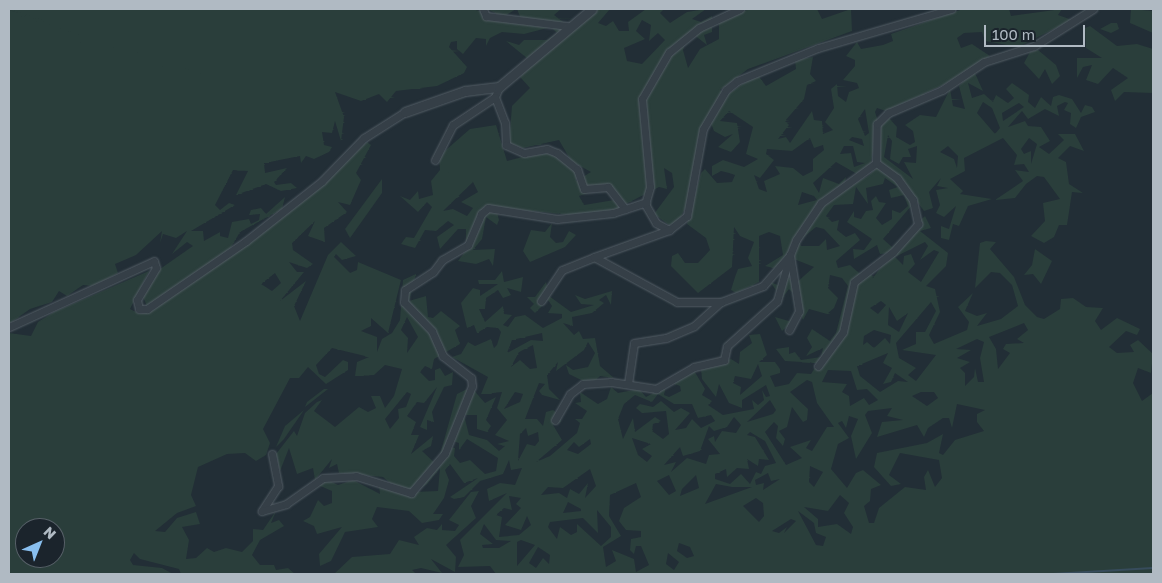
<!DOCTYPE html>
<html>
<head>
<meta charset="utf-8">
<style>
  body { margin:0 }
  #map { position:relative; width:1162px; height:583px; overflow:hidden; background:#222e36; font-family:"Golos Text",sans-serif }
  div>[style] { position:absolute }
  .green>* { inset:0; background:#2a3e3b }
  .stream>* { height:2px; margin:-1px; padding:0 1px; transform-origin:1px; border-radius:1px; background:#374c5c }
  .roads { filter:drop-shadow(0 0 1px #535d65) drop-shadow(0 0 1px #535d65) }
  .minor>* { height:7px; margin:-3.5px; padding:0 3.5px; transform-origin:3.5px; border-radius:3.5px; background:#353f47 }
  .tertiary>* { height:9px; margin:-4.5px; padding:0 4.5px; transform-origin:4.5px; border-radius:4.5px; background:#353f47 }
  span { translate:-50% -50%; white-space:nowrap; text-align:center; line-height:1.15; -webkit-text-stroke:5px #1b242c; paint-order:stroke }
  .frame { position:absolute; inset:0; border:10px solid #b0bac3; pointer-events:none }
  .north { position:absolute; left:15px; top:518px; width:50px; height:50px; box-sizing:border-box; background:#1b242c; border:1px solid #576068; border-radius:50%; rotate:44deg; font-size:14px; font-weight:700; line-height:20px; text-align:center; color:#b0bac3 }
  .north::after { content:''; display:block; margin:auto; width:18px; height:22px; background:#89bfef; clip-path:polygon(50% 0,100% 100%,50% 72%,0 100%) }
  .scale { position:absolute; left:984px; top:25px; width:101px; height:22px; box-sizing:border-box; border:2px solid #b0bac3; border-top:0; padding-left:6px; font-size:15px; line-height:18px; white-space:nowrap; color:#b0bac3; -webkit-text-stroke:4px #1b242c; paint-order:stroke }
</style>
</head>
<body>
<div id="map">
  <div class="green">
    <div style="clip-path:polygon(evenodd,9px 9px,473px 9px,520px 24px,529px 24px,521px 19px,517px 9px,561px 9px,554px 15px,566px 24px,589px 18px,598px 9px,610px 9px,598px 23px,606px 26px,613px 21px,619px 31px,629px 31px,628px 22px,646px 9px,664px 9px,660px 13px,670px 23px,687px 12px,706px 9px,692px 19px,701px 22px,712px 16px,712px 32px,704px 35px,707px 45px,693px 34px,686px 41px,683px 50px,688px 68px,700px 49px,719px 39px,719px 22px,724px 17px,725px 20px,749px 9px,817px 9px,822px 19px,851px 9px,852px 31px,748px 69px,720px 90px,727px 95px,757px 74px,766px 86px,796px 69px,795px 60px,813px 57px,810px 74px,816px 81px,807px 85px,804px 99px,785px 121px,789px 125px,778px 139px,786px 137px,790px 143px,812px 111px,814px 120px,822px 121px,823px 134px,833px 130px,825px 122px,834px 108px,831px 89px,837px 84px,838px 96px,846px 102px,849px 92px,859px 88px,857px 83px,843px 80px,855px 66px,855px 60px,846px 56px,857px 42px,861px 49px,883px 45px,893px 41px,891px 34px,963px 9px,1009px 9px,1011px 16px,1062px 9px,1058px 15px,1072px 20px,1018px 47px,985px 41px,982px 32px,964px 33px,957px 38px,961px 48px,972px 44px,990px 56px,943px 85px,886px 111px,877px 108px,875px 112px,878px 121px,889px 118px,897px 127px,896px 137px,910px 145px,915px 142px,913px 131px,905px 125px,920px 115px,936px 117px,950px 89px,953px 106px,965px 109px,959px 86px,974px 71px,983px 91px,968px 83px,972px 98px,984px 94px,993px 102px,996px 95px,1008px 103px,1014px 98px,1006px 89px,1012px 83px,1029px 95px,1028px 102px,1035px 108px,1041px 97px,1051px 106px,1053px 97px,1059px 95px,1072px 99px,1081px 113px,1085px 105px,1092px 107px,1095px 112px,1081px 117px,1076px 128px,1070px 124px,1071px 113px,1064px 110px,1068px 103px,1065px 102px,1057px 106px,1059px 116px,1045px 109px,1028px 119px,1022px 111px,1008px 127px,1025px 121px,1028px 126px,1041px 127px,1050px 141px,1039px 147px,1049px 154px,1064px 140px,1058px 134px,1075px 134px,1084px 151px,1070px 146px,1058px 158px,1066px 162px,1069px 184px,1083px 193px,1072px 192px,1067px 225px,1059px 225px,1054px 237px,1044px 243px,1031px 236px,1045px 221px,1043px 203px,1060px 199px,1044px 177px,1037px 176px,1026px 184px,1015px 198px,995px 200px,1023px 181px,1015px 170px,1029px 172px,1024px 164px,1014px 165px,1017px 155px,1003px 138px,964px 158px,965px 171px,950px 179px,963px 191px,960px 194px,992px 199px,968px 206px,959px 226px,953px 224px,949px 240px,941px 238px,941px 226px,949px 229px,956px 206px,944px 217px,936px 213px,940px 205px,936px 190px,948px 188px,937px 186px,941px 178px,929px 192px,933px 208px,924px 211px,913px 196px,912px 205px,883px 239px,892px 247px,925px 216px,931px 228px,920px 231px,948px 253px,946px 266px,926px 286px,935px 289px,940px 312px,929px 335px,934px 344px,967px 330px,969px 322px,958px 307px,973px 293px,965px 311px,977px 316px,987px 313px,977px 326px,1001px 319px,1018px 306px,1012px 285px,1000px 273px,991px 272px,975px 288px,980px 243px,986px 241px,996px 242px,990px 249px,1014px 277px,1025px 305px,1037px 317px,1044px 319px,1060px 309px,1061px 299px,1073px 298px,1086px 307px,1103px 308px,1095px 321px,1101px 330px,1117px 318px,1140px 329px,1137px 335px,1126px 331px,1109px 347px,1117px 353px,1134px 352px,1130px 345px,1138px 340px,1153px 354px,1151px 373px,1138px 368px,1133px 383px,1142px 401px,1153px 393px,1153px 574px,496px 574px,490px 566px,458px 567px,464px 555px,460px 540px,507px 493px,489px 501px,487px 489px,500px 483px,515px 485px,522px 468px,511px 470px,509px 460px,503px 474px,480px 481px,464px 497px,454px 499px,450px 497px,478px 478px,464px 483px,450px 464px,445px 470px,449px 480px,444px 498px,433px 514px,443px 514px,439px 520px,422px 523px,409px 511px,377px 507px,372px 519px,378px 527px,345px 532px,331px 561px,320px 566px,319px 554px,342px 527px,317px 534px,314px 526px,303px 521px,310px 517px,318px 500px,324px 506px,332px 503px,332px 491px,318px 485px,326px 479px,338px 485px,353px 480px,380px 494px,379px 485px,403px 494px,383px 477px,339px 473px,337px 464px,329px 468px,332px 459px,315px 480px,313px 468px,297px 474px,289px 448px,280px 471px,276px 454px,294px 431px,297px 436px,305px 413px,317px 402px,322px 400px,314px 411px,335px 427px,359px 407px,368px 412px,376px 408px,371px 396px,380px 396px,385px 408px,394px 396px,402px 369px,385px 365px,374px 375px,355px 376px,357px 362px,369px 357px,332px 348px,316px 365px,319px 374px,325px 377px,343px 360px,348px 362px,348px 370px,326px 384px,308px 367px,299px 378px,290px 378px,263px 429px,270px 443px,266px 455px,256px 461px,245px 453px,227px 454px,198px 467px,191px 495px,196px 506px,177px 513px,155px 531px,165px 532px,177px 518px,196px 512px,200px 524px,182px 527px,189px 540px,186px 559px,196px 558px,207px 548px,214px 552px,226px 548px,242px 552px,253px 541px,253px 529px,263px 530px,276px 511px,271px 523px,279px 520px,284px 526px,260px 540px,252px 555px,260px 565px,274px 565px,276px 570px,288px 568px,295px 574px,181px 574px,179px 569px,140px 559px,134px 553px,130px 560px,133px 565px,162px 568px,173px 574px,9px 574px,9px 333px,31px 336px,38px 322px,54px 312px,149px 271px,130px 309px,140px 314px,150px 312px,247px 243px,367px 142px,371px 145px,356px 173px,361px 180px,350px 205px,338px 202px,347px 212px,324px 228px,325px 242px,308px 236px,315px 221px,292px 243px,293px 250px,313px 264px,307px 268px,289px 262px,297px 272px,304px 272px,280px 301px,306px 281px,294px 306px,300px 321px,328px 255px,341px 242px,356px 256px,342px 260px,336px 254px,334px 257px,350px 273px,357px 270px,358px 262px,401px 280px,388px 333px,371px 318px,371px 326px,361px 331px,377px 337px,377px 352px,382px 339px,392px 333px,400px 320px,403px 280px,416px 274px,409px 301px,426px 296px,428px 317px,433px 318px,441px 311px,460px 326px,455px 330px,460px 344px,434px 359px,432px 369px,425px 366px,420px 372px,429px 381px,435px 380px,435px 370px,440px 368px,445px 376px,453px 372px,452px 385px,444px 387px,432px 412px,434px 422px,427px 420px,427px 430px,420px 427px,437px 387px,424px 403px,417px 402px,407px 416px,416px 422px,411px 435px,419px 435px,411px 454px,433px 436px,431px 446px,422px 451px,437px 465px,457px 394px,471px 387px,485px 403px,496px 397px,486px 420px,491px 426px,487px 432px,477px 429px,477px 415px,464px 415px,469px 435px,487px 440px,499px 451px,505px 446px,497px 444px,509px 441px,495px 435px,507px 420px,497px 408px,502px 392px,481px 394px,488px 377px,452px 357px,461px 354px,468px 342px,475px 346px,491px 339px,494px 348px,497px 345px,501px 332px,498px 328px,487px 327px,477px 333px,474px 325px,467px 328px,461px 303px,473px 288px,480px 290px,480px 296px,498px 284px,479px 284px,478px 280px,495px 280px,502px 271px,504px 282px,523px 277px,521px 292px,507px 288px,511px 295px,503px 298px,498px 290px,486px 298px,485px 309px,479px 309px,485px 322px,503px 306px,504px 314px,512px 315px,503px 325px,508px 327px,515px 317px,525px 315px,543px 328px,562px 318px,562px 314px,548px 313px,552px 306px,548px 300px,535px 313px,530px 308px,534px 304px,527px 297px,535px 297px,546px 282px,549px 296px,571px 312px,594px 305px,581px 304px,575px 295px,585px 299px,612px 291px,611px 305px,606px 295px,599px 300px,604px 303px,592px 313px,572px 317px,573px 326px,563px 323px,574px 335px,579px 331px,583px 339px,595px 338px,600px 366px,614px 378px,600px 376px,594px 382px,583px 381px,569px 374px,566px 365px,573px 370px,588px 367px,595px 353px,588px 342px,584px 350px,556px 371px,558px 362px,547px 375px,549px 389px,560px 400px,542px 395px,539px 391px,545px 384px,539px 383px,525px 419px,537px 419px,543px 426px,546px 412px,553px 410px,560px 415px,561px 422px,553px 425px,562px 440px,536px 462px,550px 456px,577px 433px,580px 423px,575px 419px,582px 419px,587px 411px,575px 403px,581px 402px,580px 392px,598px 404px,607px 399px,611px 387px,618px 393px,639px 389px,646px 397px,666px 386px,664px 395px,669px 397px,681px 391px,680px 386px,672px 383px,693px 369px,705px 389px,702px 395px,712px 401px,708px 405px,723px 415px,754px 409px,752px 400px,758px 405px,764px 400px,762px 390px,766px 397px,770px 396px,766px 385px,742px 400px,742px 408px,729px 403px,719px 384px,716px 397px,702px 379px,701px 369px,731px 359px,739px 364px,740px 352px,752px 343px,749px 335px,760px 334px,767px 355px,759px 362px,775px 362px,780px 369px,780px 373px,770px 376px,775px 387px,789px 384px,797px 373px,811px 374px,818px 363px,785px 361px,776px 349px,789px 347px,789px 354px,795px 352px,801px 360px,821px 357px,823px 348px,806px 356px,812px 347px,807px 338px,812px 329px,830px 341px,836px 333px,848px 286px,842px 278px,830px 275px,828px 288px,838px 298px,834px 308px,827px 314px,809px 309px,803px 320px,801px 314px,782px 331px,775px 317px,789px 321px,797px 312px,795px 295px,789px 289px,782px 298px,770px 282px,778px 285px,787px 277px,796px 283px,814px 267px,794px 259px,773px 268px,765px 266px,783px 255px,780px 236px,769px 232px,759px 236px,759px 282px,736px 293px,731px 290px,735px 277px,738px 269px,752px 266px,748px 258px,754px 242px,740px 236px,734px 227px,732px 267px,698px 293px,671px 266px,672px 256px,678px 253px,685px 263px,698px 263px,710px 250px,706px 238px,687px 224px,701px 173px,705px 169px,717px 183px,732px 182px,735px 175px,729px 173px,721px 171px,712px 176px,712px 166px,723px 160px,744px 167px,758px 159px,746px 154px,753px 127px,729px 111px,720px 121px,737px 123px,740px 142px,731px 152px,718px 147px,733px 134px,725px 137px,714px 131px,710px 121px,713px 107px,698px 138px,690px 198px,678px 223px,669px 225px,654px 214px,674px 187px,672px 173px,664px 168px,667px 189px,659px 187px,624px 205px,609px 186px,579px 196px,584px 205px,614px 200px,620px 209px,571px 215px,484px 206px,497px 212px,499px 220px,497px 225px,486px 217px,482px 239px,473px 250px,495px 249px,493px 266px,489px 259px,476px 264px,458px 261px,466px 250px,466px 229px,458px 229px,440px 249px,437px 237px,454px 225px,448px 221px,436px 231px,425px 230px,415px 248px,401px 244px,406px 237px,414px 238px,432px 207px,427px 202px,418px 212px,400px 196px,410px 200px,418px 191px,419px 199px,433px 195px,431px 181px,440px 170px,439px 156px,470px 129px,496px 125px,507px 161px,542px 152px,557px 155px,576px 172px,576px 181px,591px 172px,571px 161px,559px 140px,523px 148px,509px 143px,512px 106px,530px 88px,520px 77px,533px 63px,506px 41px,519px 45px,524px 40px,547px 40px,557px 33px,551px 27px,524px 34px,502px 32px,490px 38px,486px 46px,486px 39px,476px 38px,463px 54px,457px 49px,457px 41px,451px 42px,449px 47px,467px 67px,464px 73px,437px 86px,396px 91px,387px 102px,379px 94px,361px 101px,335px 92px,344px 117px,341px 141px,335px 121px,332px 133px,322px 132px,324px 145px,332px 147px,329px 152px,314px 159px,306px 156px,301px 163px,300px 156px,264px 163px,265px 173px,287px 168px,274px 182px,276px 185px,291px 183px,297px 188px,281px 191px,266px 184px,236px 195px,248px 171px,233px 170px,215px 205px,220px 210px,229px 203px,235px 205px,191px 231px,203px 231px,204px 241px,220px 232px,220px 236px,228px 238px,232px 222px,249px 219px,251px 224px,259px 220px,260px 214px,249px 215px,251px 210px,261px 208px,266px 214px,285px 197px,282px 209px,240px 232px,230px 249px,147px 306px,143px 297px,160px 269px,193px 246px,187px 242px,172px 254px,187px 231px,176px 238px,163px 234px,160px 243px,162px 231px,136px 255px,115px 264px,118px 273px,94px 286px,83px 285px,67px 296px,59px 291px,52px 302px,30px 309px,9px 324px,9px 9px,642px 20px,651px 25px,649px 41px,658px 33px,665px 40px,642px 64px,627px 61px,624px 48px,645px 39px,636px 31px,642px 20px,9px 9px,983px 102px,992px 108px,1000px 128px,995px 134px,977px 113px,983px 102px,9px 9px,1019px 103px,1024px 107px,1003px 121px,1002px 113px,1019px 103px,9px 9px,865px 109px,869px 133px,865px 136px,858px 119px,865px 109px,9px 9px,888px 135px,892px 141px,890px 159px,899px 164px,903px 157px,911px 157px,908px 149px,917px 146px,916px 163px,904px 162px,913px 179px,884px 157px,888px 135px,9px 9px,852px 137px,862px 139px,864px 146px,849px 140px,852px 137px,9px 9px,810px 138px,814px 148px,823px 145px,824px 150px,813px 159px,813px 171px,803px 176px,793px 168px,775px 166px,780px 174px,764px 181px,767px 192px,759px 189px,754px 175px,760px 178px,774px 160px,766px 154px,767px 149px,792px 151px,810px 138px,9px 9px,1029px 138px,1037px 144px,1031px 164px,1031px 151px,1024px 154px,1021px 149px,1029px 138px,9px 9px,844px 146px,853px 146px,857px 162px,865px 163px,854px 167px,851px 153px,840px 154px,844px 146px,9px 9px,948px 146px,958px 156px,957px 168px,954px 159px,940px 152px,948px 146px,9px 9px,873px 150px,882px 163px,868px 176px,844px 189px,846px 177px,839px 184px,823px 178px,819px 193px,813px 183px,836px 162px,857px 174px,871px 164px,873px 150px,9px 9px,885px 178px,898px 187px,889px 190px,891px 198px,904px 195px,908px 206px,900px 213px,892px 210px,892px 219px,882px 225px,876px 218px,886px 203px,879px 202px,876px 196px,871px 201px,873px 210px,866px 211px,861px 219px,854px 217px,854px 211px,847px 222px,872px 239px,864px 250px,853px 249px,854px 259px,877px 245px,880px 254px,891px 253px,873px 278px,870px 272px,859px 273px,850px 265px,838px 268px,836px 261px,860px 240px,855px 233px,846px 237px,837px 230px,839px 220px,832px 222px,826px 216px,834px 205px,853px 204px,856px 187px,868px 204px,866px 188px,883px 184px,885px 178px,9px 9px,473px 182px,478px 192px,461px 202px,473px 208px,467px 216px,453px 209px,443px 211px,473px 182px,9px 9px,802px 192px,814px 196px,817px 200px,798px 205px,802px 192px,9px 9px,816px 227px,824px 229px,840px 246px,827px 250px,826px 239px,819px 246px,801px 246px,799px 241px,816px 227px,9px 9px,925px 242px,928px 246px,920px 260px,934px 250px,939px 252px,921px 282px,908px 272px,915px 264px,911px 254px,904px 256px,903px 265px,895px 257px,925px 242px,9px 9px,275px 273px,281px 283px,272px 291px,261px 284px,275px 273px,9px 9px,881px 301px,886px 305px,878px 314px,870px 308px,881px 301px,9px 9px,931px 302px,936px 311px,925px 332px,916px 332px,916px 344px,902px 350px,936px 355px,916px 381px,908px 375px,916px 368px,899px 358px,896px 343px,931px 302px,9px 9px,889px 307px,897px 321px,908px 313px,899px 332px,888px 325px,889px 307px,9px 9px,407px 317px,418px 337px,407px 353px,408px 338px,401px 330px,407px 317px,9px 9px,1024px 323px,1028px 330px,1017px 339px,1024px 343px,1006px 344px,1003px 349px,1010px 353px,998px 369px,996px 349px,989px 337px,1024px 323px,9px 9px,874px 330px,891px 335px,890px 344px,885px 338px,874px 348px,867px 342px,863px 345px,864px 336px,874px 330px,9px 9px,542px 333px,543px 341px,531px 340px,507px 353px,512px 340px,542px 333px,9px 9px,977px 339px,984px 342px,980px 358px,984px 382px,978px 382px,975px 368px,974px 377px,965px 386px,965px 373px,960px 368px,970px 362px,957px 358px,971px 350px,956px 349px,977px 339px,9px 9px,533px 345px,537px 368px,530px 369px,520px 360px,511px 367px,519px 352px,533px 345px,9px 9px,888px 353px,883px 363px,892px 368px,883px 384px,891px 382px,895px 373px,908px 382px,898px 381px,880px 392px,860px 376px,857px 366px,888px 353px,9px 9px,758px 364px,762px 376px,740px 395px,741px 387px,733px 383px,735px 376px,751px 379px,758px 364px,9px 9px,828px 370px,851px 371px,857px 390px,867px 389px,878px 400px,869px 405px,864px 398px,850px 406px,849px 396px,842px 392px,847px 384px,822px 382px,828px 370px,9px 9px,807px 380px,812px 382px,817px 403px,834px 427px,827px 427px,812px 451px,806px 448px,811px 440px,790px 447px,802px 458px,786px 465px,765px 432px,774px 422px,778px 426px,776px 438px,783px 446px,785px 439px,779px 431px,787px 427px,792px 407px,803px 422px,807px 420px,808px 409px,790px 392px,807px 380px,9px 9px,407px 392px,411px 394px,406px 407px,398px 409px,399px 418px,390px 429px,385px 419px,407px 392px,9px 9px,515px 392px,523px 394px,520px 402px,504px 409px,515px 392px,9px 9px,921px 392px,934px 392px,938px 398px,927px 406px,912px 396px,921px 392px,9px 9px,658px 394px,674px 404px,692px 404px,698px 418px,711px 415px,715px 421px,701px 428px,692px 419px,686px 428px,675px 430px,690px 413px,681px 408px,674px 412px,661px 401px,653px 407px,640px 404px,636px 408px,642px 413px,666px 411px,669px 434px,663px 439px,652px 431px,653px 424px,661px 421px,655px 417px,635px 432px,633px 418px,623px 439px,618px 419px,624px 404px,635px 395px,652px 402px,658px 394px,9px 9px,770px 400px,776px 410px,773px 414px,747px 422px,770px 400px,9px 9px,957px 404px,985px 410px,977px 414px,977px 422px,984px 431px,955px 440px,943px 455px,939px 453px,943px 434px,927px 443px,877px 453px,874px 467px,891px 486px,901px 484px,889px 475px,900px 453px,939px 460px,942px 478px,935px 487px,928px 470px,924px 477px,926px 490px,905px 487px,879px 508px,874px 523px,869px 523px,864px 506px,870px 501px,871px 489px,881px 485px,863px 470px,856px 473px,847px 488px,831px 469px,838px 444px,849px 438px,838px 423px,842px 421px,846px 428px,849px 416px,858px 419px,851px 436px,856px 459px,872px 433px,865px 415px,868px 411px,892px 408px,887px 416px,903px 420px,882px 422px,877px 437px,917px 425px,924px 437px,928px 428px,943px 418px,949px 418px,952px 428px,957px 404px,9px 9px,734px 417px,741px 425px,736px 433px,722px 431px,715px 442px,714px 436px,708px 439px,720px 454px,709px 455px,706px 464px,687px 458px,671px 472px,676px 462px,664px 465px,680px 447px,683px 456px,700px 451px,709px 426px,714px 431px,727px 427px,734px 417px,9px 9px,526px 428px,528px 436px,538px 432px,539px 441px,535px 446px,527px 444px,518px 461px,520px 434px,526px 428px,9px 9px,750px 432px,765px 441px,776px 463px,765px 466px,761px 474px,756px 472px,750px 484px,741px 474px,730px 484px,715px 479px,715px 474px,726px 469px,727px 477px,737px 468px,749px 469px,747px 459px,758px 466px,759px 459px,769px 460px,755px 437px,747px 435px,750px 432px,9px 9px,632px 438px,651px 444px,642px 449px,652px 456px,647px 462px,638px 455px,632px 438px,9px 9px,467px 439px,498px 458px,496px 471px,485px 474px,470px 460px,460px 463px,454px 456px,455px 448px,449px 447px,452px 441px,459px 443px,459px 450px,467px 439px,9px 9px,590px 439px,591px 444px,578px 454px,567px 450px,574px 442px,579px 447px,590px 439px,9px 9px,810px 466px,823px 472px,814px 487px,809px 482px,810px 466px,9px 9px,440px 468px,438px 491px,415px 492px,427px 484px,440px 468px,9px 9px,590px 469px,596px 486px,585px 498px,588px 483px,579px 494px,570px 489px,567px 498px,559px 493px,541px 495px,548px 487px,563px 488px,590px 469px,9px 9px,768px 473px,771px 481px,780px 479px,763px 490px,764px 483px,756px 485px,755px 480px,768px 473px,9px 9px,669px 475px,676px 491px,669px 495px,657px 481px,669px 475px,9px 9px,696px 475px,699px 488px,680px 496px,682px 489px,696px 475px,9px 9px,636px 483px,641px 497px,624px 508px,619px 521px,626px 530px,641px 531px,641px 537px,631px 539px,630px 550px,634px 554px,636px 546px,641px 546px,649px 565px,636px 572px,634px 559px,612px 550px,616px 561px,606px 567px,603px 547px,621px 536px,609px 516px,610px 495px,636px 483px,9px 9px,716px 484px,732px 487px,752px 487px,705px 504px,716px 484px,9px 9px,840px 495px,849px 503px,844px 513px,853px 527px,851px 534px,837px 524px,818px 527px,818px 519px,804px 507px,828px 511px,840px 495px,9px 9px,509px 496px,521px 498px,516px 504px,521px 508px,505px 525px,521px 530px,527px 516px,531px 525px,519px 535px,499px 537px,502px 517px,496px 515px,504px 508px,512px 510px,509px 496px,9px 9px,756px 498px,763px 503px,764px 516px,759px 522px,743px 506px,756px 498px,9px 9px,568px 502px,581px 509px,581px 511px,563px 513px,568px 502px,9px 9px,597px 510px,611px 527px,611px 537px,601px 546px,577px 524px,577px 532px,571px 535px,560px 527px,557px 539px,548px 527px,550px 522px,583px 518px,598px 533px,597px 510px,9px 9px,798px 511px,814px 523px,816px 533px,826px 537px,823px 546px,816px 545px,798px 511px,9px 9px,791px 519px,796px 521px,784px 533px,787px 527px,779px 533px,772px 531px,791px 519px,9px 9px,484px 524px,496px 540px,511px 541px,499px 548px,483px 548px,482px 545px,493px 544px,480px 534px,484px 524px,9px 9px,25px 528px,55px 528px,55px 558px,25px 558px,25px 528px,9px 9px,521px 540px,535px 545px,517px 566px,517px 542px,521px 540px,9px 9px,679px 543px,690px 547px,694px 556px,687px 558px,677px 551px,679px 543px,9px 9px,538px 547px,550px 555px,549px 564px,543px 558px,536px 568px,529px 563px,538px 547px,9px 9px,668px 553px,679px 562px,674px 570px,666px 564px,668px 553px)"></div>
    <div style="clip-path:polygon(487px 9px,516px 9px,503px 17px)"></div>
    <div style="clip-path:polygon(1131px 9px,1153px 11px,1153px 33px,1130px 23px)"></div>
    <div style="clip-path:polygon(1111px 23px,1117px 23px,1119px 29px,1111px 33px,1100px 29px)"></div>
    <div style="clip-path:polygon(1090px 26px,1117px 46px,1137px 44px,1153px 49px,1153px 93px,1124px 92px,1115px 101px,1111px 90px,1128px 78px,1113px 68px,1098px 84px,1086px 80px,1092px 65px,1083px 67px,1077px 78px,1077px 58px,1102px 58px,1086px 48px,1085px 28px)"></div>
    <div style="clip-path:polygon(1038px 50px,1056px 65px,1060px 76px,1052px 84px,1045px 69px,1039px 79px,1024px 63px,1030px 52px)"></div>
    <div style="clip-path:polygon(382px 179px,382px 193px,350px 238px,345px 229px)"></div>
    <div style="clip-path:polygon(552px 223px,550px 237px,556px 243px,563px 242px,569px 231px,576px 235px,565px 247px,530px 262px,523px 251px,531px 230px,545px 232px)"></div>
    <div style="clip-path:polygon(1035px 249px,1052px 261px,1041px 284px,1033px 274px,1024px 275px,1032px 265px)"></div>
    <div style="clip-path:polygon(324px 389px,328px 389px,305px 407px,307px 402px)"></div>
    <div style="clip-path:polygon(304px 410px,284px 439px,276px 447px,285px 426px)"></div>
    <div style="clip-path:polygon(479px 491px,471px 506px,476px 518px,446px 545px,456px 557px,455px 572px,431px 559px,442px 573px,421px 568px,412px 570px,416px 574px,334px 574px,352px 557px,390px 554px,399px 540px,419px 545px,414px 537px,427px 528px,437px 530px,442px 524px,442px 530px,455px 531px,459px 525px,449px 520px,471px 492px)"></div>
  </div>
  <div class="stream">
    <div style="left:1053px;top:574px;width:100px;rotate:-3.4deg"></div>
  </div>
  <div class="roads">
    <div class="minor">
      <div style="left:483px;top:9px;width:8px;rotate:67deg"></div>
      <div style="left:486px;top:16px;width:83px;rotate:7deg"></div>
      <div style="left:740px;top:9px;width:45px;rotate:155.1deg"></div>
      <div style="left:699px;top:28px;width:38px;rotate:141deg"></div>
      <div style="left:669px;top:52px;width:54px;rotate:119.9deg"></div>
      <div style="left:642px;top:99px;width:88px;rotate:84.8deg"></div>
      <div style="left:650px;top:187px;width:18px;rotate:106deg"></div>
      <div style="left:645px;top:204px;width:22px;rotate:60deg"></div>
      <div style="left:656px;top:223px;width:15px;rotate:28deg"></div>
      <div style="left:669px;top:230px;width:23px;rotate:-38deg"></div>
      <div style="left:687px;top:216px;width:88px;rotate:-79.6deg"></div>
      <div style="left:703px;top:129px;width:45px;rotate:-59.5deg"></div>
      <div style="left:726px;top:90px;width:14px;rotate:-39deg"></div>
      <div style="left:737px;top:81px;width:87px;rotate:-22.2deg"></div>
      <div style="left:818px;top:48px;width:139px;rotate:-16.3deg"></div>
      <div style="left:499px;top:87px;width:11px;rotate:112deg"></div>
      <div style="left:495px;top:97px;width:28px;rotate:69deg"></div>
      <div style="left:505px;top:123px;width:22px;rotate:87deg"></div>
      <div style="left:506px;top:145px;width:20px;rotate:24deg"></div>
      <div style="left:524px;top:153px;width:23px;rotate:-10deg"></div>
      <div style="left:547px;top:149px;width:11px;rotate:22deg"></div>
      <div style="left:557px;top:153px;width:26px;rotate:39deg"></div>
      <div style="left:577px;top:169px;width:21px;rotate:71deg"></div>
      <div style="left:584px;top:189px;width:24px;rotate:-5deg"></div>
      <div style="left:608px;top:187px;width:28px;rotate:52deg"></div>
      <div style="left:435px;top:160px;width:39px;rotate:-63deg"></div>
      <div style="left:453px;top:125px;width:50px;rotate:-33.7deg"></div>
      <div style="left:541px;top:301px;width:37px;rotate:-56deg"></div>
      <div style="left:562px;top:270px;width:35px;rotate:-22deg"></div>
      <div style="left:9px;top:327px;width:159px;rotate:-24.5deg"></div>
      <div style="left:154px;top:261px;width:7px;rotate:74deg"></div>
      <div style="left:156px;top:268px;width:37px;rotate:121deg"></div>
      <div style="left:137px;top:300px;width:9px;rotate:77deg"></div>
      <div style="left:139px;top:309px;width:8px"></div>
      <div style="left:147px;top:309px;width:120px;rotate:-34.5deg"></div>
      <div style="left:246px;top:241px;width:97px;rotate:-38.3deg"></div>
      <div style="left:322px;top:181px;width:60px;rotate:-45.7deg"></div>
      <div style="left:364px;top:138px;width:49px;rotate:-32.4deg"></div>
      <div style="left:789px;top:330px;width:21px;rotate:-62deg"></div>
      <div style="left:799px;top:311px;width:57px;rotate:-99.1deg"></div>
      <div style="left:790px;top:255px;width:16px;rotate:-68deg"></div>
      <div style="left:796px;top:240px;width:45px;rotate:-56deg"></div>
      <div style="left:821px;top:203px;width:68px;rotate:-36deg"></div>
      <div style="left:818px;top:366px;width:42px;rotate:-53.7deg"></div>
      <div style="left:843px;top:332px;width:51px;rotate:-77.6deg"></div>
      <div style="left:854px;top:282px;width:49px;rotate:-37.6deg"></div>
      <div style="left:893px;top:252px;width:38px;rotate:-48deg"></div>
      <div style="left:918px;top:224px;width:25px;rotate:-102deg"></div>
      <div style="left:913px;top:200px;width:27px;rotate:-126deg"></div>
      <div style="left:897px;top:178px;width:26px;rotate:-144deg"></div>
      <div style="left:876px;top:163px;width:39px;rotate:-89deg"></div>
      <div style="left:877px;top:124px;width:16px;rotate:-45deg"></div>
      <div style="left:888px;top:113px;width:59px;rotate:-23.1deg"></div>
      <div style="left:942px;top:90px;width:50px;rotate:-33.7deg"></div>
      <div style="left:984px;top:62px;width:52px;rotate:-17.7deg"></div>
      <div style="left:1034px;top:46px;width:70px;rotate:-32.1deg"></div>
      <div style="left:628px;top:384px;width:41px;rotate:-81.7deg"></div>
      <div style="left:634px;top:343px;width:32px;rotate:-9deg"></div>
      <div style="left:666px;top:338px;width:30px;rotate:-23deg"></div>
      <div style="left:694px;top:326px;width:36px;rotate:-42deg"></div>
      <div style="left:555px;top:420px;width:30px;rotate:-60deg"></div>
      <div style="left:570px;top:394px;width:16px;rotate:-38deg"></div>
      <div style="left:583px;top:384px;width:28px;rotate:-4deg"></div>
      <div style="left:611px;top:382px;width:46px;rotate:8.8deg"></div>
      <div style="left:656px;top:389px;width:44px;rotate:-30.1deg"></div>
      <div style="left:694px;top:367px;width:31px;rotate:-13deg"></div>
      <div style="left:724px;top:360px;width:14px;rotate:-78deg"></div>
      <div style="left:727px;top:346px;width:67px;rotate:-42deg"></div>
      <div style="left:777px;top:301px;width:48px;rotate:-74.2deg"></div>
      <div style="left:790px;top:255px;width:41px;rotate:131.1deg"></div>
      <div style="left:763px;top:286px;width:45px;rotate:159.1deg"></div>
      <div style="left:721px;top:302px;width:44px;rotate:180deg"></div>
      <div style="left:677px;top:302px;width:94px;rotate:-151.5deg"></div>
      <div style="left:594px;top:257px;width:80px;rotate:-19.8deg"></div>
      <div style="left:272px;top:454px;width:33px;rotate:79deg"></div>
      <div style="left:278px;top:486px;width:30px;rotate:123deg"></div>
      <div style="left:262px;top:511px;width:25px;rotate:-16deg"></div>
      <div style="left:286px;top:504px;width:45px;rotate:-35.1deg"></div>
      <div style="left:323px;top:478px;width:33px;rotate:-3deg"></div>
      <div style="left:356px;top:476px;width:58px;rotate:17.2deg"></div>
      <div style="left:411px;top:493px;width:52px;rotate:-49.6deg"></div>
      <div style="left:445px;top:453px;width:72px;rotate:-68.1deg"></div>
      <div style="left:472px;top:386px;width:8px;rotate:-97deg"></div>
      <div style="left:471px;top:378px;width:36px;rotate:-142deg"></div>
      <div style="left:443px;top:356px;width:27px;rotate:-114deg"></div>
      <div style="left:432px;top:331px;width:40px;rotate:-134deg"></div>
      <div style="left:404px;top:302px;width:12px;rotate:-85deg"></div>
      <div style="left:405px;top:290px;width:33px;rotate:-33deg"></div>
      <div style="left:433px;top:272px;width:15px;rotate:-53deg"></div>
      <div style="left:442px;top:260px;width:30px;rotate:-30deg"></div>
      <div style="left:468px;top:245px;width:34px;rotate:-67deg"></div>
      <div style="left:481px;top:214px;width:9px;rotate:-41deg"></div>
      <div style="left:488px;top:208px;width:70px;rotate:9.1deg"></div>
      <div style="left:557px;top:219px;width:56px;rotate:-6.1deg"></div>
      <div style="left:613px;top:213px;width:35px;rotate:-18deg"></div>
    </div>
    <div class="tertiary">
      <div style="left:405px;top:112px;width:64px;rotate:-19.3deg"></div>
      <div style="left:465px;top:91px;width:34px;rotate:-7deg"></div>
      <div style="left:499px;top:87px;width:121px;rotate:-40deg"></div>
    </div>
  </div>
  <div class="frame"></div>
  <div class="north">N</div>
  <div class="scale">100 m</div>
</div>
</body>
</html>
